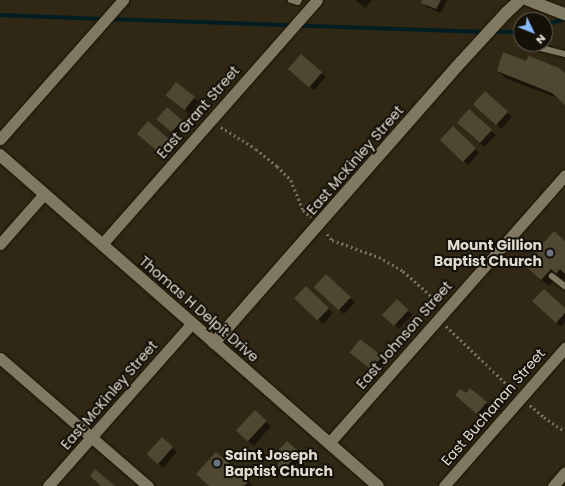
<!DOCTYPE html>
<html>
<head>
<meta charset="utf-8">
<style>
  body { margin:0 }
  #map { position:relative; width:565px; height:486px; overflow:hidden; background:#302814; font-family:Poppins,sans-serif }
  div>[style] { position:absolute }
  .shadow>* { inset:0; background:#0007; transform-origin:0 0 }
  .stream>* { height:4px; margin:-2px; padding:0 2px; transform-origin:2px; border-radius:2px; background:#011d24 }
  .building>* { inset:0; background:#4f4732; transform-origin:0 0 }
  .path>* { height:2.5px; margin-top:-1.25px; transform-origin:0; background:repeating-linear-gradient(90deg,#777160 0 2px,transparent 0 5px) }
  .roads { filter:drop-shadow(0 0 1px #181001) drop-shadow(0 0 1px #181001) }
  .lane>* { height:5.5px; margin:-2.75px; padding:0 2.75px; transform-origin:2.75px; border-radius:2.75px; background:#817861 }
  .street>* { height:11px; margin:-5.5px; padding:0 5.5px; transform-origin:5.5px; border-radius:5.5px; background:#817861 }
  .secondary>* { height:12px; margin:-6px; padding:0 6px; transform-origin:6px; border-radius:6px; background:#817861 }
  .dots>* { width:11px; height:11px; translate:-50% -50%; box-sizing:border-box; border:2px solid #141108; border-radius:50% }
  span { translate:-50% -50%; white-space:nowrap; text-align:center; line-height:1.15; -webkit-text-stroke:4px #141108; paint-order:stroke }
  .street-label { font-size:14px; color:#e0dbcf }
  .poi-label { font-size:14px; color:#e0dbcf; font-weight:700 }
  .right { translate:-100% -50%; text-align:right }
  .left { translate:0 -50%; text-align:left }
  .north { position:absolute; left:513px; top:12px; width:40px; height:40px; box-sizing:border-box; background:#141108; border:1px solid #666258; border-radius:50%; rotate:133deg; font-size:11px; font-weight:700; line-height:16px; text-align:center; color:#e0dbcf }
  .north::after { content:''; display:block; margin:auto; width:14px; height:18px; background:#88bafc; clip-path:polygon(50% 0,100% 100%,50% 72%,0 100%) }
</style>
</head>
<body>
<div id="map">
  <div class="shadow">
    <div style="clip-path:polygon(355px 0,372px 0,365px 8px)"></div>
    <div style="clip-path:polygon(423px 0,447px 0,441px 13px,427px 7px,422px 3px)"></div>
    <div style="clip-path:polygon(498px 71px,565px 75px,565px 104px,560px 99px,505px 78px)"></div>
    <div style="clip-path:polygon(294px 73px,321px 73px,326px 77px,314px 90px)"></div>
    <div style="clip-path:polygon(194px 98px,199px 102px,189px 114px,171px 100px)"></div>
    <div style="left:168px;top:108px;width:25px;height:14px;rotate:43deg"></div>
    <div style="clip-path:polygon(478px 108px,507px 112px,512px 117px,501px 129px)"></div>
    <div style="clip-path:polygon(462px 127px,491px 131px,496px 135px,484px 147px)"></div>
    <div style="clip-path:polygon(142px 139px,171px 142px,176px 147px,166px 158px)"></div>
    <div style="clip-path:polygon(446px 144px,475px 148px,479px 153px,468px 165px)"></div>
    <div style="clip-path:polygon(565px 242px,565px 278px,563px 280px,558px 275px,549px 286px,532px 272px)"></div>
    <div style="clip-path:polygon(306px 288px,333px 313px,323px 324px,301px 303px)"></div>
    <div style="clip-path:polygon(320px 292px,350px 298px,355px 302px,344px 314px)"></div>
    <div style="clip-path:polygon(538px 306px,565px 309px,565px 322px,561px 327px)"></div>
    <div style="clip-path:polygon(408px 310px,412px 315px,399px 329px,388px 319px)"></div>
    <div style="clip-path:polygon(360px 340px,386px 361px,377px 373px,355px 356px)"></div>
    <div style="left:470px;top:389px;width:28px;height:13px;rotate:41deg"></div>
    <div style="clip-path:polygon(255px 412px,271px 426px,254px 446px,242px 436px)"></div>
    <div style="clip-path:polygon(162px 439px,177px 452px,163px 468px,153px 458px)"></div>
    <div style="clip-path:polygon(298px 453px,303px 457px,286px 476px,276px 468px,280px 463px)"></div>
    <div style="clip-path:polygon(248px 481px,253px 486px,210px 486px)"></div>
  </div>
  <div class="stream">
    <div style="left:0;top:15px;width:103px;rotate:2.2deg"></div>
    <div style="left:110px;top:19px;width:375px;rotate:2deg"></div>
    <div style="left:545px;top:25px;width:21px;rotate:-17deg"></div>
    <div style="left:492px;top:32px;width:29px"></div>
  </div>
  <div class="building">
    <div style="clip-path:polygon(422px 0,441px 0,436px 9px,421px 3px)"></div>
    <div style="clip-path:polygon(503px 52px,526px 61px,529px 56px,559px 68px,565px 73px,565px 105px,552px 93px,497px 71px)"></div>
    <div style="left:301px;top:54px;width:28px;height:20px;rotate:41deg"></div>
    <div style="left:176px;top:82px;width:24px;height:17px;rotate:38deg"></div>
    <div style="left:485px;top:91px;width:31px;height:18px;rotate:42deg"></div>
    <div style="left:167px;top:107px;width:20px;height:16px;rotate:41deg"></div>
    <div style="left:469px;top:109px;width:31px;height:18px;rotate:42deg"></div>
    <div style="left:148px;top:121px;width:32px;height:17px;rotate:41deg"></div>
    <div style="left:453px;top:126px;width:32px;height:19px;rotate:44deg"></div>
    <div style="clip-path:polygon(554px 231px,565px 241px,565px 274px,560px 269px,556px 274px,551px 269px,541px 280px,524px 265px)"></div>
    <div style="left:326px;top:274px;width:34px;height:18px;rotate:43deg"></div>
    <div style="left:306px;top:286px;width:32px;height:17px;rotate:44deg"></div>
    <div style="clip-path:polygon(544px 289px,565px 308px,565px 313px,556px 323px,532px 301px)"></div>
    <div style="left:397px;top:299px;width:16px;height:22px;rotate:43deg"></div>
    <div style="left:360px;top:339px;width:28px;height:17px;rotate:38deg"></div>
    <div style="clip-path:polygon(470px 388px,487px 402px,477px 414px,455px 395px,460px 389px,466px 393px)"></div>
    <div style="left:255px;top:410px;width:16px;height:28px;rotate:43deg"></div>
    <div style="left:162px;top:437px;width:15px;height:23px;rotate:42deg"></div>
    <div style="clip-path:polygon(287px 441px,299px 452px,281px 473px,275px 468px,279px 463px,272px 457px)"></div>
    <div style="clip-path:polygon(216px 452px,249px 481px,244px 486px,209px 486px,196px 474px)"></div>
    <div style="clip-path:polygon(95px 469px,115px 486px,101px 486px,90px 476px)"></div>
  </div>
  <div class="path">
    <div style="left:221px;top:127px;width:41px;rotate:32.2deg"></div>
    <div style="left:256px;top:149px;width:27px;rotate:39deg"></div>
    <div style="left:277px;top:166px;width:20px;rotate:45deg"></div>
    <div style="left:291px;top:180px;width:32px;rotate:68deg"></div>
    <div style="left:303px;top:210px;width:11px;rotate:41deg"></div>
    <div style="left:327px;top:234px;width:8px;rotate:50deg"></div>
    <div style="left:332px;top:240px;width:50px;rotate:19.9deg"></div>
    <div style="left:379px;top:257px;width:28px;rotate:30deg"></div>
    <div style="left:403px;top:271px;width:47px;rotate:41.5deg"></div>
    <div style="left:446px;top:326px;width:93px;rotate:43.7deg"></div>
    <div style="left:530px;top:405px;width:18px;rotate:41deg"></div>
    <div style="left:544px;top:417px;width:25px;rotate:34deg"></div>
  </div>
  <div class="roads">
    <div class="lane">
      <div style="left:291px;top:0;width:7px;rotate:16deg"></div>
      <div style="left:298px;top:2px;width:2px;rotate:-63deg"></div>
      <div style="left:541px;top:48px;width:25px;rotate:14deg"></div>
      <div style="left:552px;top:276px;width:16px;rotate:38deg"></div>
    </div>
    <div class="street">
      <div style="left:0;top:139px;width:186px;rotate:-48.5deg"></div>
      <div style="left:0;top:244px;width:67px;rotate:-48.7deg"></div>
      <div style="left:102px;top:244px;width:325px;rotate:-48.6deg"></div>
      <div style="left:0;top:358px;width:196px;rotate:40.9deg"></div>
      <div style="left:329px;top:443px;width:357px;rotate:-48.6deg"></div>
      <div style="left:48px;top:486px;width:217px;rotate:-48.5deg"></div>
      <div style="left:444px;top:486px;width:184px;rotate:-48.8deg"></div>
      <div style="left:553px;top:486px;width:18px;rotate:-49deg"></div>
    </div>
    <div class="secondary">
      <div style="left:528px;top:0;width:40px;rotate:21deg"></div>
      <div style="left:0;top:155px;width:502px;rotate:41.21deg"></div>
      <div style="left:214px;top:343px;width:374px;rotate:-48.7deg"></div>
      <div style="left:461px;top:62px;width:67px;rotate:-47.4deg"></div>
      <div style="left:506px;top:13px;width:19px;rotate:-43deg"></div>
    </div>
  </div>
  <div class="dots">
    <div style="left:550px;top:253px;background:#6b7280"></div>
    <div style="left:217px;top:463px;background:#6b7280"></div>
  </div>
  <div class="street-label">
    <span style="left:198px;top:112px;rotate:-49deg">East Grant Street</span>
    <span style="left:355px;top:160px;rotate:-49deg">East McKinley Street</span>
    <span style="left:199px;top:309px;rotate:41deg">Thomas H Delpit Drive</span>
    <span style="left:404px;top:335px;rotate:-49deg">East Johnson Street</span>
    <span style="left:109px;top:395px;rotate:-49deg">East McKinley Street</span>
    <span style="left:493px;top:407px;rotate:-49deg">East Buchanan Street</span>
  </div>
  <div class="poi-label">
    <span class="right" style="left:542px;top:253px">Mount Gillion<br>Baptist Church</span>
    <span class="left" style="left:225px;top:463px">Saint Joseph<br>Baptist Church</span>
  </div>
  <div class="north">N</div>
</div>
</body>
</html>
